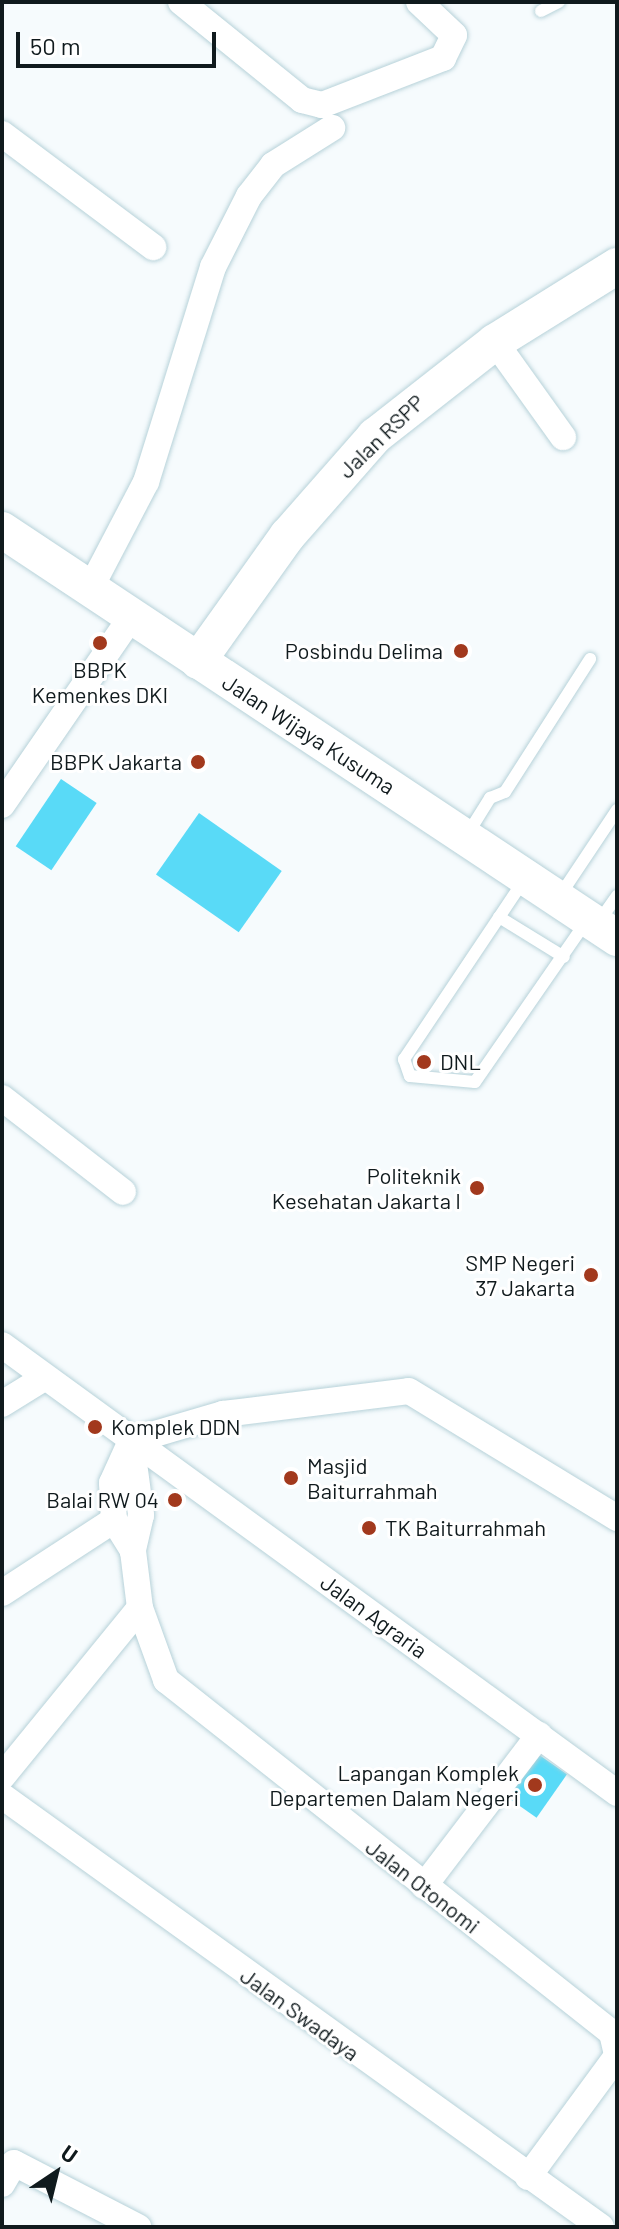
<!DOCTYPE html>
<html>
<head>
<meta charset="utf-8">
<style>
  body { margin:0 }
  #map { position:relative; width:619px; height:2229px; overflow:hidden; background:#f6fbfd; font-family:Barlow,sans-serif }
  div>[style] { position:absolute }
  .green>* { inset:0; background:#59daf7; transform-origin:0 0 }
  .roads { filter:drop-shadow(0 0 2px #b7d2d9) drop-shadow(0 0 2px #b7d2d9) }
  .lane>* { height:12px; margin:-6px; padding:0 6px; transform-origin:6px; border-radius:6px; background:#fff }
  .street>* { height:26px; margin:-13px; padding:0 13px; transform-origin:13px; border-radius:13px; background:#fff }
  .secondary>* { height:36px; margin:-18px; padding:0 18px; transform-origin:18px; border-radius:18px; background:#fff }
  .dots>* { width:22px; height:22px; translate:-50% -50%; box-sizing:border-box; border:4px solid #fff; border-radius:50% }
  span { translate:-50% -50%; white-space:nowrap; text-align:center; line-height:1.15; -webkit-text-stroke:6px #fff; paint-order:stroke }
  .street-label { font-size:22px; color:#101a1d }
  .poi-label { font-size:22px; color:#101a1d }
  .right { translate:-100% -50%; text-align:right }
  .left { translate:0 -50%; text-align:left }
  .frame { position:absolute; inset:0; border:4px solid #101a1d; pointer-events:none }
  .north { position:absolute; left:16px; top:2133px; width:80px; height:80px; -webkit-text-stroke:6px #fff; paint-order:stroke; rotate:35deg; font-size:22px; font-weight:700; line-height:32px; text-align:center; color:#101a1d }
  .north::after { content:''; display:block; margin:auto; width:28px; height:36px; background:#101a1d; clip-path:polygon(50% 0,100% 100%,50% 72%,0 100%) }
  .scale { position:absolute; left:16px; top:32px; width:200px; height:36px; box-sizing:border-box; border:4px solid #101a1d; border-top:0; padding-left:10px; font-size:24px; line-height:28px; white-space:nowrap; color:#101a1d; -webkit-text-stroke:6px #fff; paint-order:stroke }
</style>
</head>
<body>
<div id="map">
  <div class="green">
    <div style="left:61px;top:779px;width:43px;height:81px;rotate:34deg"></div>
    <div style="left:199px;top:813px;width:101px;height:75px;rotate:35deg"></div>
    <div style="left:535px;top:1752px;width:39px;height:53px;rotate:35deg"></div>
  </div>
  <div class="roads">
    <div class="lane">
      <div style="left:541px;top:11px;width:20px;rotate:-27deg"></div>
      <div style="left:467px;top:835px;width:44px;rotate:-58.1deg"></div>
      <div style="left:490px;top:798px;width:16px;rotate:-22deg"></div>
      <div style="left:505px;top:792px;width:158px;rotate:-57.4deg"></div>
      <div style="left:524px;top:880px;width:216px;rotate:123.8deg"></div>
      <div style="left:404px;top:1059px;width:18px;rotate:71deg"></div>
      <div style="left:410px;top:1076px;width:65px;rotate:5.3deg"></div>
      <div style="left:475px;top:1082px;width:193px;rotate:-55.3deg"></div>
      <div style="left:559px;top:897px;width:105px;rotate:-56.3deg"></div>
      <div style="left:499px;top:917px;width:76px;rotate:31.6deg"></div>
      <div style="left:598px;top:923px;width:33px;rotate:-55deg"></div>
    </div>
    <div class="street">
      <div style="left:181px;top:2px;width:156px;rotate:39deg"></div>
      <div style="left:302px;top:100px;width:21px;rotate:14deg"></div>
      <div style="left:322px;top:105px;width:130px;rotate:-21.2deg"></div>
      <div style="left:443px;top:58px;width:25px;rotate:-64deg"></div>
      <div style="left:454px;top:35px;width:48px;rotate:-136.7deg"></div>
      <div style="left:2px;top:134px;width:189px;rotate:36.8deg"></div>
      <div style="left:495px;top:342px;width:117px;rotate:54.4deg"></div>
      <div style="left:90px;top:589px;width:121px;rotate:-62.4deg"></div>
      <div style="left:146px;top:482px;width:225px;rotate:-72.7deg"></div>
      <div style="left:213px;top:267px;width:80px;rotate:-63.1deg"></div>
      <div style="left:249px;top:196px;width:39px;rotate:-52deg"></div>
      <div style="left:273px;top:165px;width:70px;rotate:-32.1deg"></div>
      <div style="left:2px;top:805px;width:228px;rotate:-55.5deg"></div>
      <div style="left:2px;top:1098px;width:153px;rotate:37.8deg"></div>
      <div style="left:2px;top:1345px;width:761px;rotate:36.07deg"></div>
      <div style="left:2px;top:1404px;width:49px;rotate:-31.8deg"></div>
      <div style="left:131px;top:1441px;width:46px;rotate:114.3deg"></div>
      <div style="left:112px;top:1483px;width:37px;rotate:87deg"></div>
      <div style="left:114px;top:1520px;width:36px;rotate:58deg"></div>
      <div style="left:133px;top:1551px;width:57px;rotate:83deg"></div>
      <div style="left:140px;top:1608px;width:77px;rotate:70.1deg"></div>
      <div style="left:166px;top:1680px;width:569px;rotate:38.36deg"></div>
      <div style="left:612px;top:2033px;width:23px;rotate:77deg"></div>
      <div style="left:131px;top:1441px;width:96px;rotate:-16.4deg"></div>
      <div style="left:223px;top:1414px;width:187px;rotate:-7deg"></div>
      <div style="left:409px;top:1391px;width:244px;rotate:31.4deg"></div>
      <div style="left:131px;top:1441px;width:75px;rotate:82.3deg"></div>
      <div style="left:141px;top:1515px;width:37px;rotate:103deg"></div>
      <div style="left:2px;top:1593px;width:134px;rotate:-33.1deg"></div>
      <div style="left:2px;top:1777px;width:218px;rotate:-50.8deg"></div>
      <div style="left:2px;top:1796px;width:738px;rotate:35.74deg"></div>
      <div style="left:424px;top:1886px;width:190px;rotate:-52.7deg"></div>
      <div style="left:528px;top:2177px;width:150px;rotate:-53.7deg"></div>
      <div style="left:2px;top:2184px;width:24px;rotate:-60deg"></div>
      <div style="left:14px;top:2163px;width:140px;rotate:27.3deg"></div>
    </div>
    <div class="secondary">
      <div style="left:2px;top:530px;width:738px;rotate:33.56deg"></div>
      <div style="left:198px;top:661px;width:155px;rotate:-54.5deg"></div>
      <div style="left:288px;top:535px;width:132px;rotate:-48.7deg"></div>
      <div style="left:375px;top:436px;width:152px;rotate:-38.1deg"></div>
      <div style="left:495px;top:342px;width:144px;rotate:-31.9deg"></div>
    </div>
  </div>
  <div class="dots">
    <div style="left:100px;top:643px;background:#a2391d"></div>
    <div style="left:461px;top:651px;background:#a2391d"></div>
    <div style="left:198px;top:762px;background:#a2391d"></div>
    <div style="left:424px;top:1062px;background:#a2391d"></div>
    <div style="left:477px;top:1188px;background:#a2391d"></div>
    <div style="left:591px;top:1275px;background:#a2391d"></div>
    <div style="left:95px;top:1427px;background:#a2391d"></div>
    <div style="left:291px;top:1478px;background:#a2391d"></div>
    <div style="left:175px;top:1500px;background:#a2391d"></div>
    <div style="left:369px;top:1528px;background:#a2391d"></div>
    <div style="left:535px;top:1785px;background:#a2391d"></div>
  </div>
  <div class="street-label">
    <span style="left:381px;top:436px;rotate:-44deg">Jalan RSPP</span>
    <span style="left:309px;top:734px;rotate:33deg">Jalan Wijaya Kusuma</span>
    <span style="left:374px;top:1616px;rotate:36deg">Jalan Agraria</span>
    <span style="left:423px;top:1886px;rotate:38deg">Jalan Otonomi</span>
    <span style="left:300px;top:2014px;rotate:36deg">Jalan Swadaya</span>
  </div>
  <div class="poi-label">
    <span class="right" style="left:443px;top:651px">Posbindu Delima</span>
    <span style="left:100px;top:682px">BBPK<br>Kemenkes DKI</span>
    <span class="right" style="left:182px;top:762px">BBPK Jakarta</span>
    <span class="left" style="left:440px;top:1062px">DNL</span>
    <span class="right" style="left:461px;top:1188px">Politeknik<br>Kesehatan Jakarta I</span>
    <span class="right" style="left:575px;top:1275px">SMP Negeri<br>37 Jakarta</span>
    <span class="left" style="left:111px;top:1427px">Komplek DDN</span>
    <span class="left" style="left:307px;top:1478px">Masjid<br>Baiturrahmah</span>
    <span class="right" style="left:159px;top:1500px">Balai RW 04</span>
    <span class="left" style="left:385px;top:1528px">TK Baiturrahmah</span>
    <span class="right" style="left:519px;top:1785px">Lapangan Komplek<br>Departemen Dalam Negeri</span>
  </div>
  <div class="frame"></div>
  <div class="north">U</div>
  <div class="scale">50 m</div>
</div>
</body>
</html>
